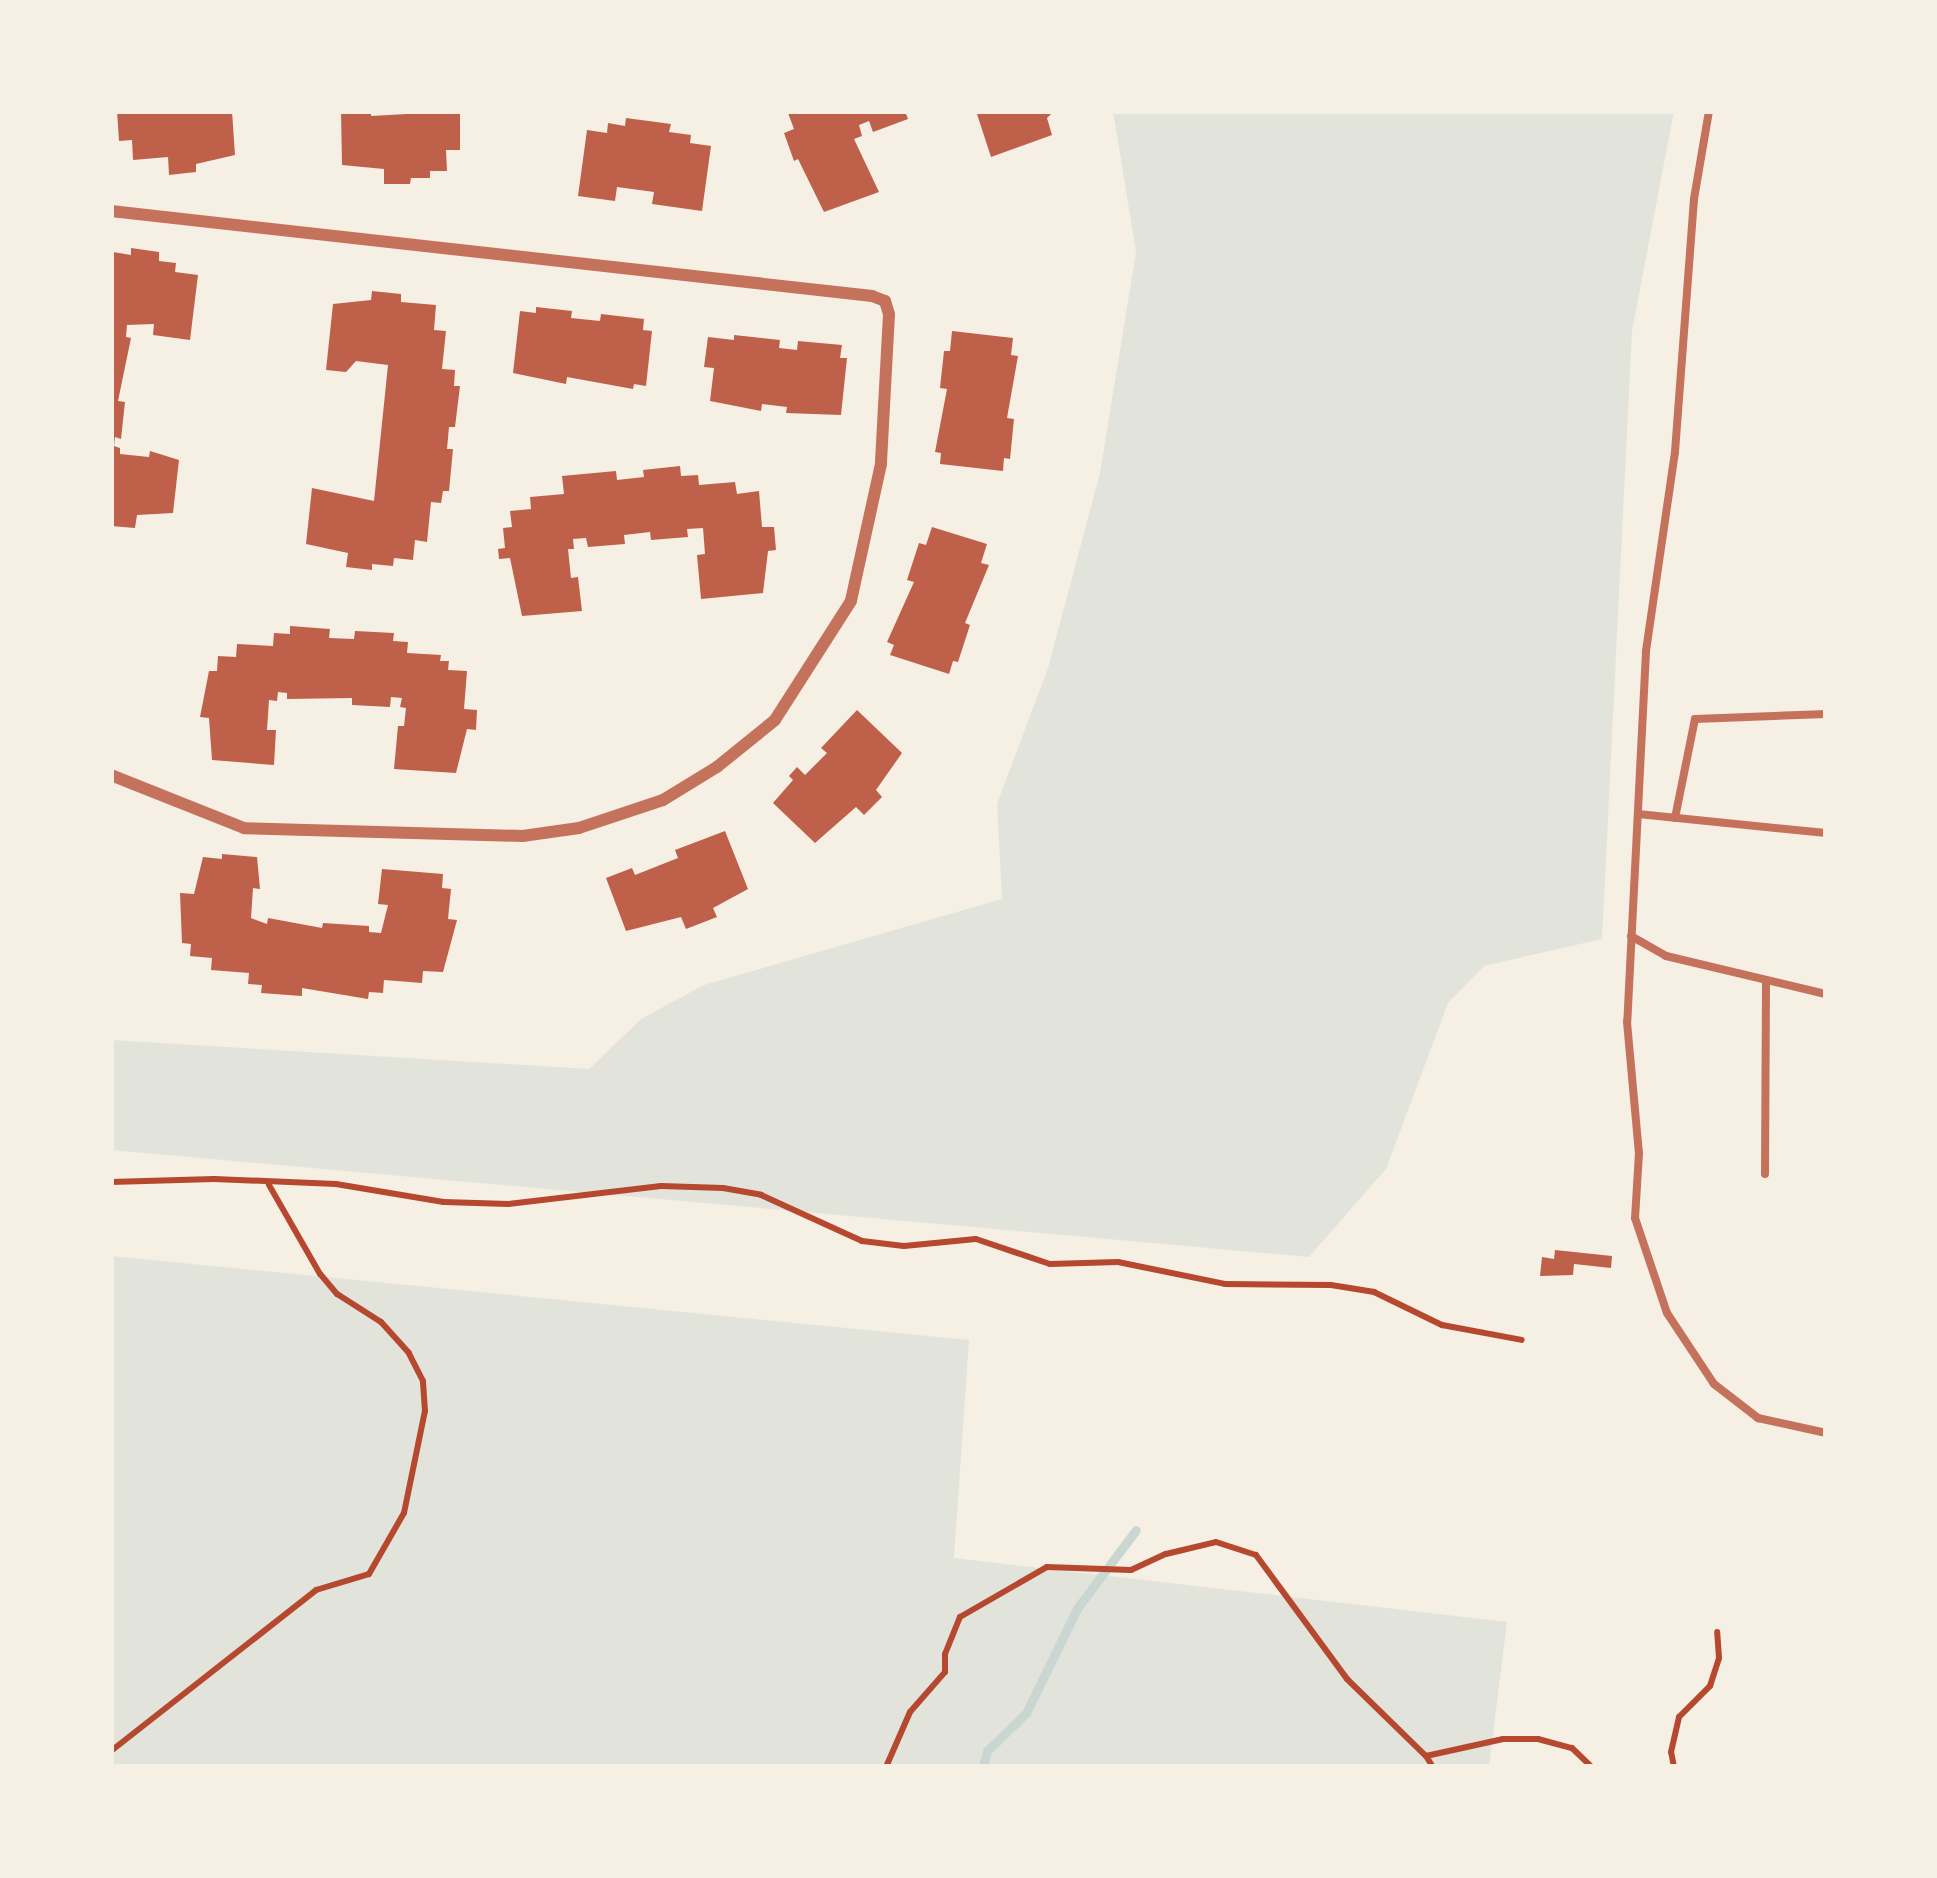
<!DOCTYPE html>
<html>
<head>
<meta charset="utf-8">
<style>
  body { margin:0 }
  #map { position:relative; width:1937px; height:1878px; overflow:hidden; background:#f6efe4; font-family:"PT Sans Narrow",sans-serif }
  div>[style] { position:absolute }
  .green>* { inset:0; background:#e2e4dc }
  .stream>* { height:9px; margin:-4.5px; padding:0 4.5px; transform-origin:4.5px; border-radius:4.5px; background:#c9d6d2 }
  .building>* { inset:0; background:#bf614a }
  .path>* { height:6px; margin:-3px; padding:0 3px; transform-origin:3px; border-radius:3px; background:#b5482f }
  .service>* { height:8px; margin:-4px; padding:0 4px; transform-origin:4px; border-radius:4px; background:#c5725c }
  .minor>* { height:12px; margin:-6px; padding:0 6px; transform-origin:6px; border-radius:6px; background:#c5725c }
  span { translate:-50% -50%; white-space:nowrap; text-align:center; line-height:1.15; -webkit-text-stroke:12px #f6efe4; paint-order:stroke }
  .frame { position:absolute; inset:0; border:114px solid #f6efe4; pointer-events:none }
</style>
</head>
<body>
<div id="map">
  <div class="green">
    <div style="clip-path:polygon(1113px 111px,1674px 111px,1632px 331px,1602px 939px,1484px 966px,1448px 1003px,1386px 1169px,1309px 1257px,111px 1150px,111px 1040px,589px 1069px,641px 1019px,704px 985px,1002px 899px,997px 804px,1048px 668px,1100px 473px,1136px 252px)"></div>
    <div style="clip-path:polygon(111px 1256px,969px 1340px,954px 1558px,1507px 1622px,1489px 1767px,111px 1767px)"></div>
  </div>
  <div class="stream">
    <div style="left:983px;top:1767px;width:16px;rotate:-76deg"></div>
    <div style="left:987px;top:1751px;width:54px;rotate:-44.3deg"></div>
    <div style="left:1026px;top:1713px;width:118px;rotate:-63.9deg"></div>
    <div style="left:1078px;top:1607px;width:96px;rotate:-53deg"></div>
  </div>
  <div class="building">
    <div style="clip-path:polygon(117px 111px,232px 111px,235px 155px,196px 164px,196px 172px,169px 175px,168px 157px,133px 160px,132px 140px,119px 141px)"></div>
    <div style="clip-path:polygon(341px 111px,371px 111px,371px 116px,460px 111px,460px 150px,446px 150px,447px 171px,430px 171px,430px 178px,411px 178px,410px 184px,384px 184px,384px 169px,342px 165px)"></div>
    <div style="clip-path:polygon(905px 111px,908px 119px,873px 132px,869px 121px,859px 125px,862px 136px,854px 139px,879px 192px,824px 212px,798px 159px,794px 161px,784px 133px,794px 129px,788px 113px)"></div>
    <div style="clip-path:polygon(984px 111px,1054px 111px,1047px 118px,1052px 135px,991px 157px,977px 114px)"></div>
    <div style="clip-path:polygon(626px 118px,671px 124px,669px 132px,691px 135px,690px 143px,711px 146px,702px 211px,652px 204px,654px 192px,617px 187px,615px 201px,578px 196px,587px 130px,607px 133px,608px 123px,625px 126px)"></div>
    <div style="clip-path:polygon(131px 248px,159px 252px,159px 261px,176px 263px,175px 272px,198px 275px,190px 340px,153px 335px,154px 324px,127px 325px,126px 337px,131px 338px,118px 401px,125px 402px,121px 439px,115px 437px,114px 446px,120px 448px,120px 454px,149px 457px,150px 451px,179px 460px,173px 513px,137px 515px,135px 528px,111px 526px,111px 259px,113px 252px,131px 255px)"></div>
    <div style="clip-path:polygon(372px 291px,401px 294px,401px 302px,436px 305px,434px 330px,446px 331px,442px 369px,455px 370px,454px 386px,460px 386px,455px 427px,449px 427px,447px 449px,453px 449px,449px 491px,443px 491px,441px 503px,431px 502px,427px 542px,415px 540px,413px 560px,394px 558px,393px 566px,372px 564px,372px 570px,346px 567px,348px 553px,306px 544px,312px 488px,374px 501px,388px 365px,356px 361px,346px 372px,326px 370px,333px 304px,371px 300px)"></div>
    <div style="clip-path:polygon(536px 307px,572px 311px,571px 318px,600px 321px,601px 314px,644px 319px,643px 330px,652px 331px,646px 386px,634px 384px,633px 389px,567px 377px,566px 384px,513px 373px,520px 311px,536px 313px)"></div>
    <div style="clip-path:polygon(952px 331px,1013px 338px,1011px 355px,1018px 356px,1007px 418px,1014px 419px,1010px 459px,1004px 458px,1003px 471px,940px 464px,941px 453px,935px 452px,947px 389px,940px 388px,944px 351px,950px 351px)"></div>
    <div style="clip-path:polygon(734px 335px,780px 340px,779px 348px,797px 350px,798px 341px,842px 345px,840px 358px,847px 358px,841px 415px,786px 413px,787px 407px,762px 404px,761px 411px,710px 401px,714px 368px,704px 367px,708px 337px,734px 340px)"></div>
    <div style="clip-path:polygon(680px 466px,681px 476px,698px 475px,699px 485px,735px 482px,737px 494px,759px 491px,762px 527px,774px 527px,776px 550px,768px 551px,763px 593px,701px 599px,697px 555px,705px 554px,703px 528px,687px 529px,688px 537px,651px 540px,650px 532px,624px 535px,625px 544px,588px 547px,586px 538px,573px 539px,574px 549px,568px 549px,571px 578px,578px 577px,582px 611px,522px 616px,510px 558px,499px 559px,498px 549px,505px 548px,503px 528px,512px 527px,510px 511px,531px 509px,530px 497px,564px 494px,562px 476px,616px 471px,617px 480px,644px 477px,643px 470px)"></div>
    <div style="clip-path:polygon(932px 527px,987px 544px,981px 563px,989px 565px,965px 623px,970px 625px,958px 662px,953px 661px,949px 674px,890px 655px,894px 645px,887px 642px,914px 582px,907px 580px,919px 543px,926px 545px)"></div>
    <div style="clip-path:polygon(290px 626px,330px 629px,329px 638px,354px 639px,355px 631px,394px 633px,393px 641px,408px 642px,407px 653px,441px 655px,440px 661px,449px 661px,448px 670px,467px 671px,464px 709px,477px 710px,476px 730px,467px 729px,456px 773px,394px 769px,398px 726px,404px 726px,406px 708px,400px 707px,402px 698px,391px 697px,390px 707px,352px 705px,352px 698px,287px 699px,287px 693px,278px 692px,277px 701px,269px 700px,267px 730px,276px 730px,274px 765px,212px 760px,209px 718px,200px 717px,209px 671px,217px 671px,218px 656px,236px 657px,237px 644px,273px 646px,274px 633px,290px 634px)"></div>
    <div style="clip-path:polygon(857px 710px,902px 753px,876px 790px,882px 797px,864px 815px,856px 807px,815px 843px,773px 803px,793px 780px,789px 776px,797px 767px,805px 775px,827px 753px,821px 748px)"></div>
    <div style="clip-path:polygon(725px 831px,748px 889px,713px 908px,717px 917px,686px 929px,681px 917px,626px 931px,606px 878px,632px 868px,635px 875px,678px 858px,675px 850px)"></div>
    <div style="clip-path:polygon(222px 854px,257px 857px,260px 889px,253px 888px,251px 918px,267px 924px,268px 918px,322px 928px,323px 923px,369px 926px,369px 932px,381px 933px,388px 905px,378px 904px,382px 869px,443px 874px,442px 888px,451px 889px,448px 919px,457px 920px,443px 972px,423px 971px,422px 983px,384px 980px,383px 993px,369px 992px,368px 999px,302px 988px,302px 996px,261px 993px,262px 985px,248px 984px,249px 973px,211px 970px,212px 958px,190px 956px,191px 944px,182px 943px,180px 893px,194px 894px,203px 857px,222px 859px)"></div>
    <div style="clip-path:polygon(1555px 1250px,1612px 1256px,1611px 1268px,1574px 1264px,1573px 1275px,1540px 1276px,1542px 1257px,1554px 1259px)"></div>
  </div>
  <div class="path">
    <div style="left:111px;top:1182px;width:103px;rotate:-1.7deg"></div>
    <div style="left:214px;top:1179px;width:122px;rotate:2.3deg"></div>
    <div style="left:336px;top:1184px;width:109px;rotate:9.5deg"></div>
    <div style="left:444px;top:1202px;width:64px;rotate:1.8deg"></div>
    <div style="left:508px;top:1204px;width:154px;rotate:-6.7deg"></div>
    <div style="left:661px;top:1186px;width:62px;rotate:1.8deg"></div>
    <div style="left:723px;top:1188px;width:39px;rotate:10deg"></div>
    <div style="left:761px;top:1195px;width:111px;rotate:24.5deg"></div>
    <div style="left:862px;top:1241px;width:42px;rotate:6.8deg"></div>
    <div style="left:904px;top:1246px;width:72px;rotate:-5.6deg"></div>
    <div style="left:976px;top:1239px;width:78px;rotate:18.7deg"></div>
    <div style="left:1050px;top:1264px;width:68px;rotate:-1.7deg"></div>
    <div style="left:1118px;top:1262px;width:109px;rotate:11.6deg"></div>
    <div style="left:1225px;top:1284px;width:106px;rotate:0.5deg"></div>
    <div style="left:1331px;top:1285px;width:44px;rotate:9.2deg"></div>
    <div style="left:1374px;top:1292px;width:76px;rotate:25.9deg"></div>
    <div style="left:1442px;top:1325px;width:81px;rotate:10.6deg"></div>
    <div style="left:111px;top:1751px;width:261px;rotate:-38.1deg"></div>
    <div style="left:316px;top:1590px;width:55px;rotate:-16.8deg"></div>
    <div style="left:369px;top:1574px;width:70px;rotate:-60.2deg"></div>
    <div style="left:404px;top:1513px;width:104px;rotate:-78.4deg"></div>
    <div style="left:425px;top:1411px;width:30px;rotate:-94deg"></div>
    <div style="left:423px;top:1381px;width:31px;rotate:-117deg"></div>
    <div style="left:409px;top:1353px;width:42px;rotate:-132.1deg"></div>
    <div style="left:381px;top:1322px;width:52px;rotate:-147.5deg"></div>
    <div style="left:337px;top:1294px;width:26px;rotate:-130deg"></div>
    <div style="left:320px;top:1274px;width:103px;rotate:-119.8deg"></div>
    <div style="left:1426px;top:1756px;width:13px;rotate:58deg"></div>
    <div style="left:886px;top:1767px;width:60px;rotate:-66.4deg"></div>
    <div style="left:910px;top:1712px;width:53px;rotate:-48.8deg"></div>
    <div style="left:945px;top:1672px;width:18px;rotate:-90deg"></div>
    <div style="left:945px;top:1654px;width:40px;rotate:-68deg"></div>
    <div style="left:960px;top:1617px;width:100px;rotate:-29.9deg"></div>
    <div style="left:1047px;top:1567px;width:84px;rotate:2deg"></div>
    <div style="left:1131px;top:1570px;width:38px;rotate:-25deg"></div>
    <div style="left:1166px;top:1554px;width:51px;rotate:-13.5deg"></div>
    <div style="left:1216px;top:1542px;width:42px;rotate:18deg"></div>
    <div style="left:1256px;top:1555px;width:154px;rotate:53.7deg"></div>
    <div style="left:1347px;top:1679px;width:110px;rotate:44.3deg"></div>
    <div style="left:1426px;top:1756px;width:79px;rotate:-12.4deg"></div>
    <div style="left:1503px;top:1739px;width:35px"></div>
    <div style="left:1538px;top:1739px;width:35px;rotate:15deg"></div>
    <div style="left:1572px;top:1748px;width:28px;rotate:44deg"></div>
    <div style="left:1674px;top:1767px;width:15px;rotate:-101deg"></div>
    <div style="left:1671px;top:1752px;width:36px;rotate:-77deg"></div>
    <div style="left:1679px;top:1717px;width:44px;rotate:-45deg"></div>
    <div style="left:1710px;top:1686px;width:29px;rotate:-72deg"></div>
    <div style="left:1719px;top:1658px;width:26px;rotate:-94deg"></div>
  </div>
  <div class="service">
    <div style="left:1709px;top:111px;width:89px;rotate:99.7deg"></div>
    <div style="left:1694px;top:199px;width:254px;rotate:94.3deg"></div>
    <div style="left:1675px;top:452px;width:202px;rotate:98.3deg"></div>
    <div style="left:1646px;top:652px;width:370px;rotate:92.9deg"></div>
    <div style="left:1627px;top:1022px;width:132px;rotate:84.8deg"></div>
    <div style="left:1639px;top:1153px;width:65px;rotate:93.5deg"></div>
    <div style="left:1635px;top:1218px;width:100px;rotate:71.4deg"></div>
    <div style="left:1667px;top:1313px;width:85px;rotate:56.5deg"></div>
    <div style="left:1714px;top:1384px;width:56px;rotate:37.7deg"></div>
    <div style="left:1758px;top:1418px;width:70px;rotate:12.4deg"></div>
    <div style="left:1638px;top:814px;width:189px;rotate:5.8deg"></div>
    <div style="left:1675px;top:818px;width:101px;rotate:-78.6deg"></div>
    <div style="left:1695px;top:719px;width:131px;rotate:-2.2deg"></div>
    <div style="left:1631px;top:936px;width:40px;rotate:29.7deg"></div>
    <div style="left:1666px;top:956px;width:164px;rotate:13.4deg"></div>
    <div style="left:1765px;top:1174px;width:194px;rotate:-89.7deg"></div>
  </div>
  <div class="minor">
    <div style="left:111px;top:211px;width:766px;rotate:6.37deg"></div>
    <div style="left:872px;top:296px;width:14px;rotate:21deg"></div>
    <div style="left:885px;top:301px;width:14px;rotate:73deg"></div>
    <div style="left:889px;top:314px;width:150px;rotate:93.1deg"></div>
    <div style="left:881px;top:464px;width:140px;rotate:102.4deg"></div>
    <div style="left:851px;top:601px;width:141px;rotate:122.6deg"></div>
    <div style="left:775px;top:720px;width:75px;rotate:141deg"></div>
    <div style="left:717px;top:767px;width:63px;rotate:148.6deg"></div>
    <div style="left:663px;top:800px;width:89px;rotate:161.6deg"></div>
    <div style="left:579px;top:828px;width:57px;rotate:171.9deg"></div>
    <div style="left:523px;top:836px;width:279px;rotate:-178.4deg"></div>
    <div style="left:244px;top:828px;width:143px;rotate:-158.3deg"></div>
  </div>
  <div class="frame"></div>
</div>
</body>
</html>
